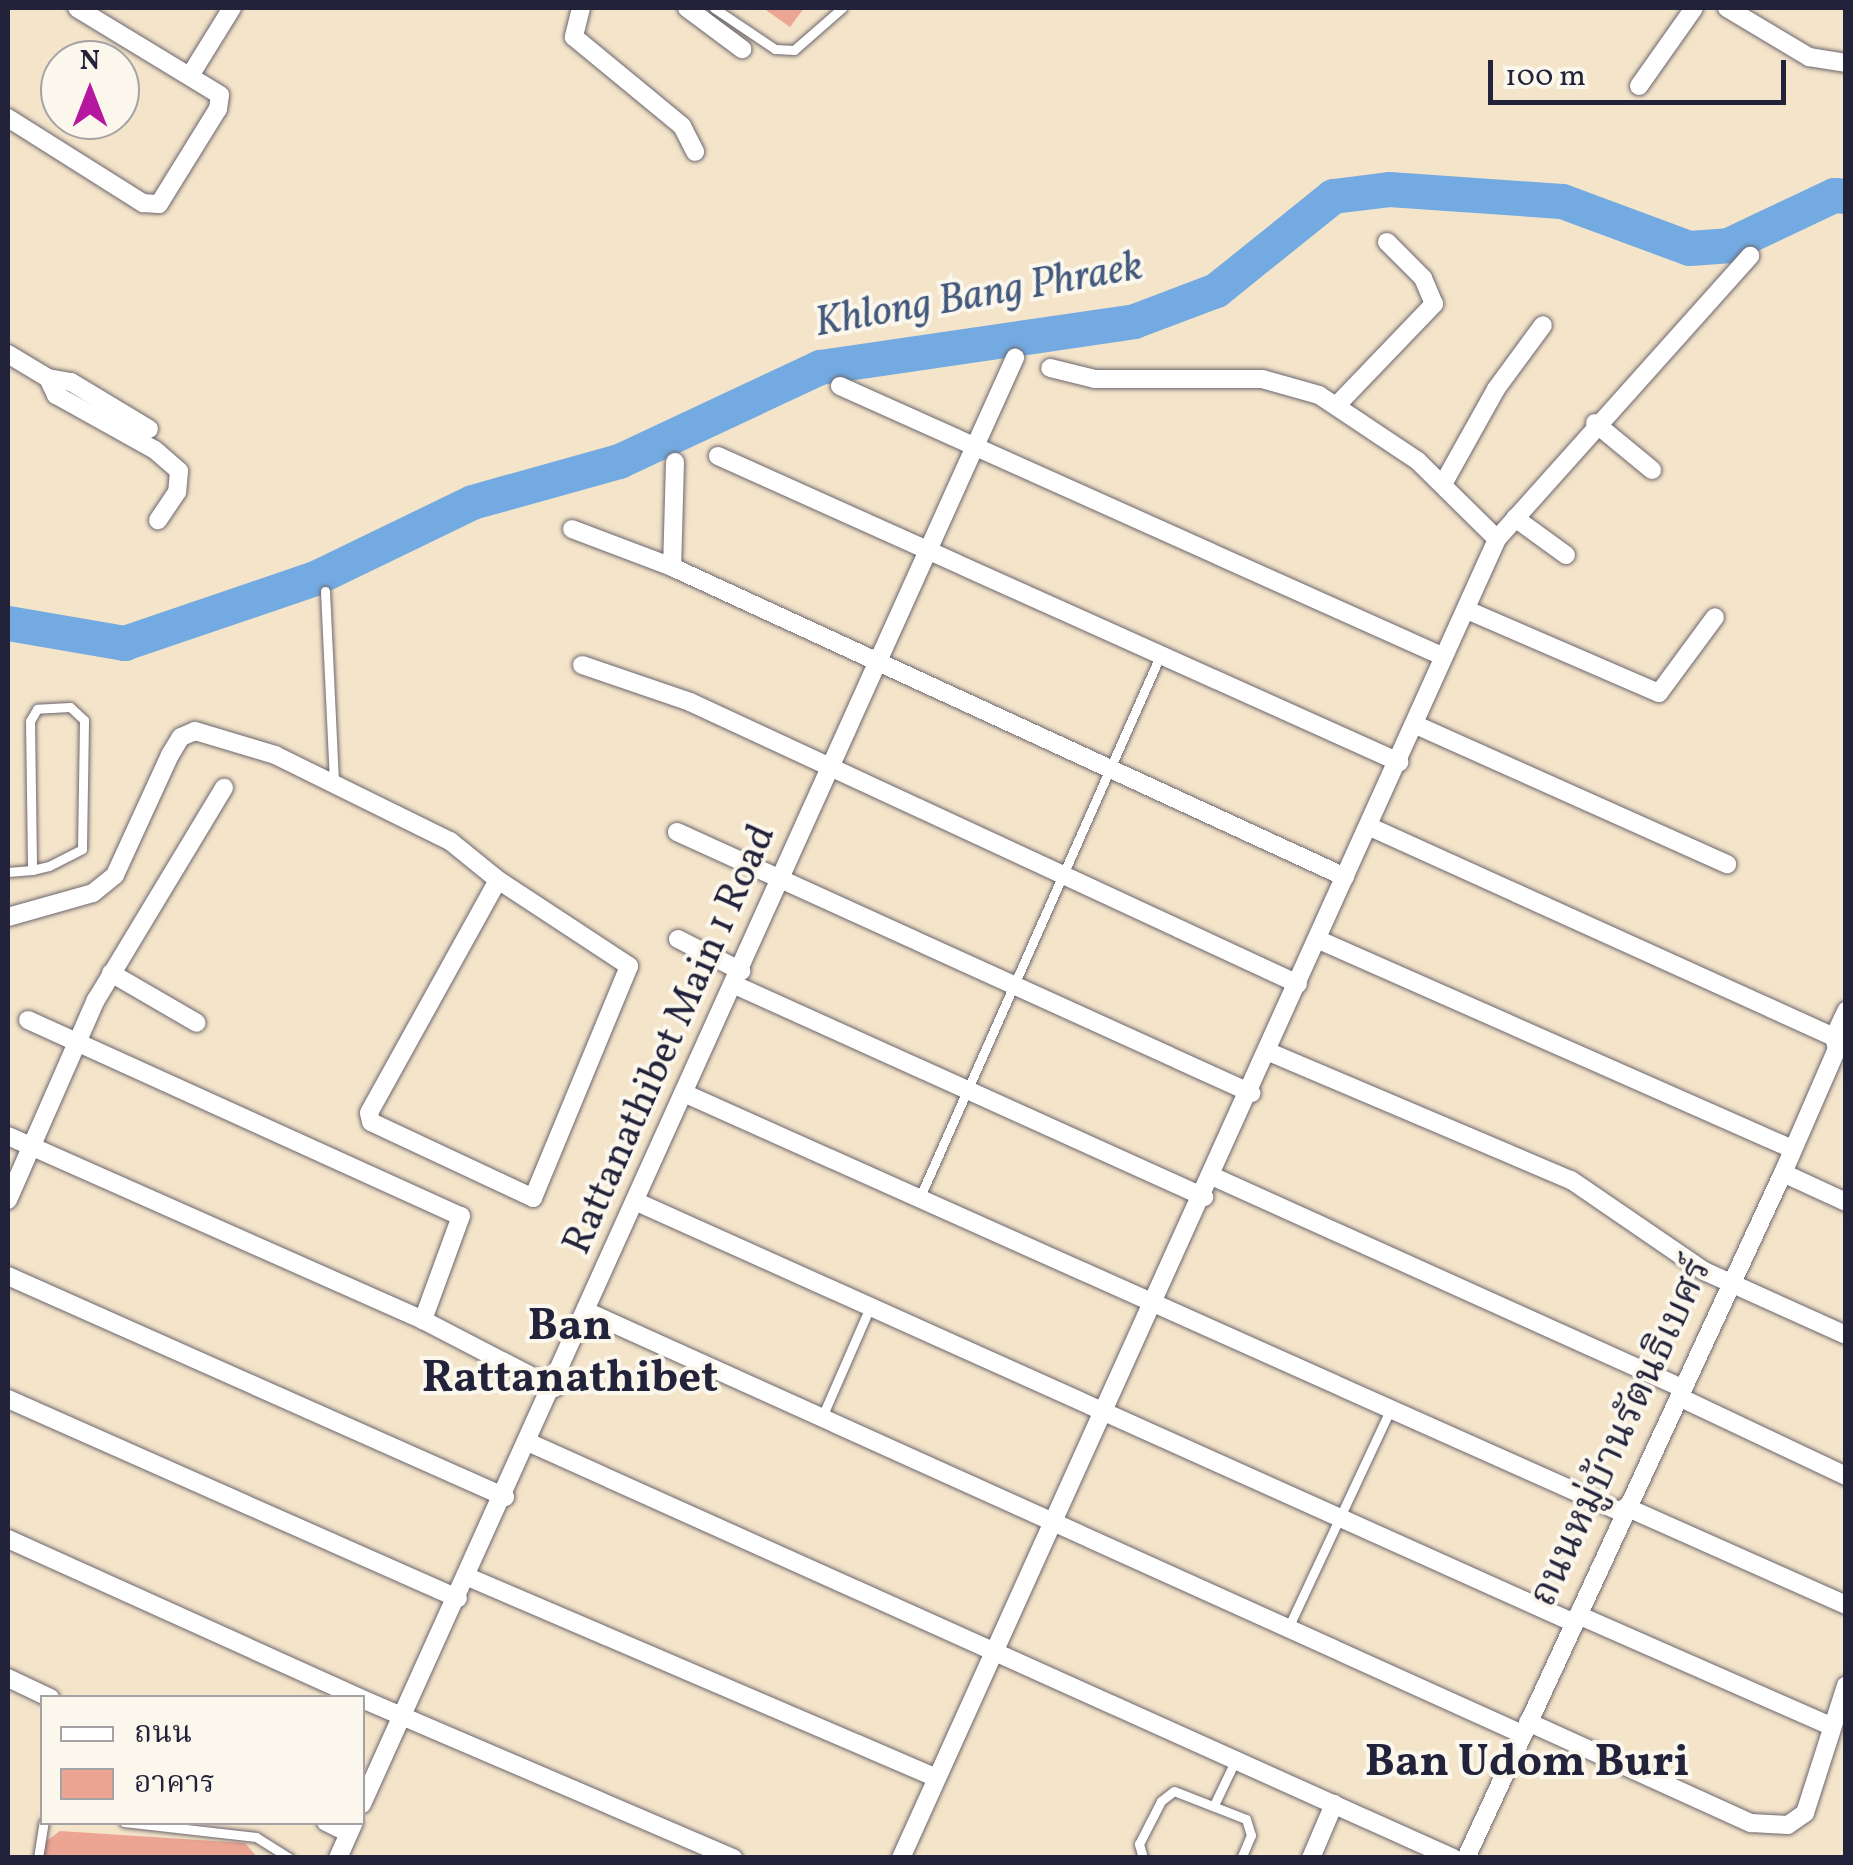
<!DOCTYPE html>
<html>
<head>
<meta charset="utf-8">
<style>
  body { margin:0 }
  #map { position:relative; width:1853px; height:1865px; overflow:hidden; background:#f4e4ca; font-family:Vollkorn,"Noto Serif Thai",serif }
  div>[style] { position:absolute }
  .river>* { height:35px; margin:-17.5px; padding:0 17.5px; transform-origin:17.5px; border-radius:17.5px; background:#72aae1 }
  .building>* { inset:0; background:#eca493 }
  .roads { filter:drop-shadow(0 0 2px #6c666d) drop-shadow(0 0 2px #6c666d) }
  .service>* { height:9px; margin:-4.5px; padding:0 4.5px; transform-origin:4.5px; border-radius:4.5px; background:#fff }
  .minor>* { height:18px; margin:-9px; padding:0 9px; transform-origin:9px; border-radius:9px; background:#fff }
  span { translate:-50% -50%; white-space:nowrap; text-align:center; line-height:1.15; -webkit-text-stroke:8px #fbf7ec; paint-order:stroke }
  .street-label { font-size:40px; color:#22223b }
  .water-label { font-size:42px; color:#42587d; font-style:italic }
  .quarter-label { font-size:45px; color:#22223b; font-weight:700 }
  .frame { position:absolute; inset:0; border:10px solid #22223b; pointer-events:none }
  .legend { position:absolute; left:40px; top:1695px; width:325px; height:130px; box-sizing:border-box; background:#fbf7ec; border:2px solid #a4a2a5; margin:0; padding:12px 18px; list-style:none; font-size:30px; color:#22223b }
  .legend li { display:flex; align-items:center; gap:20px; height:50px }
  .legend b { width:50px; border:2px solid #a4a2a5 }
  .north { position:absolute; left:40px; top:40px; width:100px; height:100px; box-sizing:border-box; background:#fbf7ec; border:2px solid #a4a2a5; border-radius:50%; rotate:0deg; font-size:28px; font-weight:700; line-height:40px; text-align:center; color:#22223b }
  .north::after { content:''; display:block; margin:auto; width:35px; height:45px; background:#b5179e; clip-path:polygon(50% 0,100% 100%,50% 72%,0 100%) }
  .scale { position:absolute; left:1488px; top:60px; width:298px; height:45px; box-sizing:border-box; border:5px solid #22223b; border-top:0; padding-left:12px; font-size:30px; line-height:35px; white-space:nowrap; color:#22223b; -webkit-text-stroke:8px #fbf7ec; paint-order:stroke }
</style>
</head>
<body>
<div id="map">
  <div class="river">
    <div style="left:8px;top:623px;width:118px;rotate:9.8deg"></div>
    <div style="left:124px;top:643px;width:202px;rotate:-18.8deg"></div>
    <div style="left:315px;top:578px;width:174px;rotate:-25.8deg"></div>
    <div style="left:472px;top:502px;width:153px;rotate:-15.6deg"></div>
    <div style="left:619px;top:461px;width:222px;rotate:-25.1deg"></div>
    <div style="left:820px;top:367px;width:317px;rotate:-8.3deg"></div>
    <div style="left:1134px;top:321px;width:88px;rotate:-20.7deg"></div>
    <div style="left:1216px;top:290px;width:150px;rotate:-38.8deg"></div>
    <div style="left:1333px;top:196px;width:56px;rotate:-7.1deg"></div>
    <div style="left:1389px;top:189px;width:173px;rotate:4deg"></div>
    <div style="left:1562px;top:201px;width:135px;rotate:20.3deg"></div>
    <div style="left:1689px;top:248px;width:39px;rotate:-4deg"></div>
    <div style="left:1728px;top:245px;width:117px;rotate:-25.3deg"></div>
    <div style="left:1834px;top:195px;width:12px;rotate:5deg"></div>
  </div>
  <div class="building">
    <div style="clip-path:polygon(763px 8px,804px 8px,790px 27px)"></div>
    <div style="clip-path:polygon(60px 1831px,245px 1843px,258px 1858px,44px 1858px,45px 1842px)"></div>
  </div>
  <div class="roads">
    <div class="service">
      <div style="left:714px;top:8px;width:73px;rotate:33.9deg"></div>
      <div style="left:775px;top:49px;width:19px;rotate:3deg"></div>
      <div style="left:794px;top:50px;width:64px;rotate:-41.2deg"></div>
      <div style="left:325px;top:591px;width:192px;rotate:87.3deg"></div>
      <div style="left:8px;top:872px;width:24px;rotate:-5deg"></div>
      <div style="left:32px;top:870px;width:17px;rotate:-13deg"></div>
      <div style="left:49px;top:866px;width:37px;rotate:-27deg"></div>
      <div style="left:82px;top:849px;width:129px;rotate:-89.1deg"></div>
      <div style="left:84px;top:720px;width:19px;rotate:-137deg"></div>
      <div style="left:70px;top:707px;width:33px;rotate:177deg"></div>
      <div style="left:37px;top:709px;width:14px;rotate:120deg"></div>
      <div style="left:30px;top:721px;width:149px;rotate:89.2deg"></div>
      <div style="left:919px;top:1199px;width:594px;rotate:-66.07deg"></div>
      <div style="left:822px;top:1417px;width:120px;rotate:-66.4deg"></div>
      <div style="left:1288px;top:1628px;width:241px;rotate:-64.9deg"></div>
      <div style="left:1215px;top:1803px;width:47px;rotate:-64.5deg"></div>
      <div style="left:124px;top:1822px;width:133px;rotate:6.5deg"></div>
      <div style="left:256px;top:1837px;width:40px;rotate:32deg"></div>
      <div style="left:38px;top:1858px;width:36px;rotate:-81deg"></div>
      <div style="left:1143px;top:1858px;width:15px;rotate:-106deg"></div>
      <div style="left:1139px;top:1844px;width:48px;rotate:-62.9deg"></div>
      <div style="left:1161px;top:1801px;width:16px;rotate:-38deg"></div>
      <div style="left:1174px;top:1791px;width:77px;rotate:21.3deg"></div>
      <div style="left:1246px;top:1819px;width:17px;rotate:73deg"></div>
      <div style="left:1251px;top:1835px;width:25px;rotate:113deg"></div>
    </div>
    <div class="minor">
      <div style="left:581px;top:8px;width:30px;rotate:104deg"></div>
      <div style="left:574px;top:37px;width:140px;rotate:39.5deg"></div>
      <div style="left:682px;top:126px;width:29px;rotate:63deg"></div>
      <div style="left:687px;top:8px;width:69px;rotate:36.7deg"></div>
      <div style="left:1727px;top:8px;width:96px;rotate:30.9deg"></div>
      <div style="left:1809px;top:57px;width:37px;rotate:9deg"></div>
      <div style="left:191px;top:74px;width:78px;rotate:-58.2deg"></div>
      <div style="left:1639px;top:86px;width:95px;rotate:-54.8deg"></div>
      <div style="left:8px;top:118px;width:160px;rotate:32.2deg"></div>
      <div style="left:143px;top:203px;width:16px;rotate:4deg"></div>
      <div style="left:159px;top:204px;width:112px;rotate:-58.2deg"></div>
      <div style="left:218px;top:109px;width:14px;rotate:-82deg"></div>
      <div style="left:220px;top:95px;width:167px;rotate:-148.7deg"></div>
      <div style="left:8px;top:354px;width:47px;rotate:31deg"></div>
      <div style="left:48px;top:378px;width:23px;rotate:10deg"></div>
      <div style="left:71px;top:382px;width:91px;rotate:31.1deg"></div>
      <div style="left:48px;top:378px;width:19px;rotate:65deg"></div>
      <div style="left:56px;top:395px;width:113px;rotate:29.1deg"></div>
      <div style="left:155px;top:450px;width:32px;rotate:41deg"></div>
      <div style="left:179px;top:471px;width:21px;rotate:95deg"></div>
      <div style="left:177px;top:492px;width:34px;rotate:124deg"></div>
      <div style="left:840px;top:386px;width:660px;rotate:24.16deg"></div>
      <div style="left:1338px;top:404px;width:139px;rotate:-46.2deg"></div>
      <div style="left:1434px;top:304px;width:28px;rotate:-113deg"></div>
      <div style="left:1423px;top:278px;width:51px;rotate:-135deg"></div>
      <div style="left:1595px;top:423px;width:74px;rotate:39.5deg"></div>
      <div style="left:718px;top:456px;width:747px;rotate:24.2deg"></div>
      <div style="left:675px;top:462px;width:105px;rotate:91.6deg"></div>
      <div style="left:672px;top:567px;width:741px;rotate:24.73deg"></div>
      <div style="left:1443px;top:484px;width:109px;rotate:-60.8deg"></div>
      <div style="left:1496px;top:389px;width:79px;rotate:-53.7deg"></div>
      <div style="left:1515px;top:518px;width:63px;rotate:36deg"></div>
      <div style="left:572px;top:529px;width:107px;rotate:20.8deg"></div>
      <div style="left:1497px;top:539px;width:380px;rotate:-48.2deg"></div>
      <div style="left:1467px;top:610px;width:209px;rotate:23.4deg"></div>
      <div style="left:1659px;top:693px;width:94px;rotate:-53.6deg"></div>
      <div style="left:582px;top:665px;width:114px;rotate:18.9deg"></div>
      <div style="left:690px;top:702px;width:670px;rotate:24.88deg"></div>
      <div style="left:1416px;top:725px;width:341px;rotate:24.1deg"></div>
      <div style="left:1368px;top:826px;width:512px;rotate:24.36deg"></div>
      <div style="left:677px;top:832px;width:631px;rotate:24.45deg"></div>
      <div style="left:8px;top:917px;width:88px;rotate:-15.8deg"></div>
      <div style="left:93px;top:893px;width:28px;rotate:-39deg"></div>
      <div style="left:115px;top:875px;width:132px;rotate:-65.4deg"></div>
      <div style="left:170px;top:755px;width:21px;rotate:-59deg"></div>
      <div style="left:181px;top:737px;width:15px;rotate:-23deg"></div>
      <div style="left:195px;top:731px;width:84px;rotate:16.7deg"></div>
      <div style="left:275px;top:755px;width:195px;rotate:26.2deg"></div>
      <div style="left:450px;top:841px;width:62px;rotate:39.1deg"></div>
      <div style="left:498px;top:880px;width:266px;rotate:119deg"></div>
      <div style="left:369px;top:1113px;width:9px;rotate:77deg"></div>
      <div style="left:371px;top:1122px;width:179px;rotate:25.1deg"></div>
      <div style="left:533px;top:1198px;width:251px;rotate:-67.5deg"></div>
      <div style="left:629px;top:966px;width:157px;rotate:-146.7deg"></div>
      <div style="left:678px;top:939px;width:71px;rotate:26.9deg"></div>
      <div style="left:1319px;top:940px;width:515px;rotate:23.83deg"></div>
      <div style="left:111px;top:973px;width:99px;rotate:30.2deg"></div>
      <div style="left:735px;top:985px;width:515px;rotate:24.32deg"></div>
      <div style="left:28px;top:1020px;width:475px;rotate:24.4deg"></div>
      <div style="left:461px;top:1216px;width:111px;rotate:110.1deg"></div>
      <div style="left:1834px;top:1037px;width:29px;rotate:-65deg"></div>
      <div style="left:1269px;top:1052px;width:328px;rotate:23deg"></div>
      <div style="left:1571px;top:1180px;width:161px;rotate:34.4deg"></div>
      <div style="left:1704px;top:1271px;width:156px;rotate:24.3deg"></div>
      <div style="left:686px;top:1094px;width:1026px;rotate:24.09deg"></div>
      <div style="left:8px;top:1136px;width:454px;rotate:23.9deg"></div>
      <div style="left:423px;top:1320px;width:148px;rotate:27.4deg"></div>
      <div style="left:1783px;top:1173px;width:69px;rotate:24.7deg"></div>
      <div style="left:1214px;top:1177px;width:513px;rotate:24.27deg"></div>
      <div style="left:8px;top:1200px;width:219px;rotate:-66.3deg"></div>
      <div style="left:96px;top:1000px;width:248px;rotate:-58.9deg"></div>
      <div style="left:637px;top:1202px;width:1027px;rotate:24.19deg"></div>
      <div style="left:8px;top:1276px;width:544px;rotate:23.97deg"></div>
      <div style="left:588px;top:1312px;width:1025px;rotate:24.31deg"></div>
      <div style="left:1679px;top:1397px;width:185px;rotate:25.3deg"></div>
      <div style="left:8px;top:1399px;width:492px;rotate:23.9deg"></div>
      <div style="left:530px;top:1443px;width:1012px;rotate:24.21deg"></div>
      <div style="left:1626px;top:1507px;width:241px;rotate:24deg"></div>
      <div style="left:8px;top:1539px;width:386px;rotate:24.3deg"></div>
      <div style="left:468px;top:1577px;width:510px;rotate:23.2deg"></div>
      <div style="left:1578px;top:1615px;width:276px;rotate:23.7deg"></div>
      <div style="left:8px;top:1678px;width:47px;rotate:25.5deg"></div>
      <div style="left:362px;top:1699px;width:404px;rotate:23.2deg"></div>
      <div style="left:1528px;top:1722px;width:245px;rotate:24.4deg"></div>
      <div style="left:1751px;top:1823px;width:37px;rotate:3deg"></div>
      <div style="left:1788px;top:1825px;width:21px;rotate:-35deg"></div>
      <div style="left:1805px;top:1813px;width:134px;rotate:-72.2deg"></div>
      <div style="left:362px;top:1804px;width:1587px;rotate:-65.7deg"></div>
      <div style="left:326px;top:1822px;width:25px;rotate:26deg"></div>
      <div style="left:338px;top:1858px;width:39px;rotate:-66deg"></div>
      <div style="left:901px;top:1858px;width:1447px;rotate:-65.68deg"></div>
      <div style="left:1497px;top:539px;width:111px;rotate:-135.4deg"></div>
      <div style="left:1418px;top:461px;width:119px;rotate:-146.3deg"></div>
      <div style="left:1319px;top:395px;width:59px;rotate:-164.3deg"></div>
      <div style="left:1262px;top:379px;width:167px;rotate:180deg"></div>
      <div style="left:1095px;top:379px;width:46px;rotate:-166.3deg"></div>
      <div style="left:1311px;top:1858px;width:59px;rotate:-66.9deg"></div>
      <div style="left:1466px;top:1858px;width:755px;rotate:-65.17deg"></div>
      <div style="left:1783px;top:1173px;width:135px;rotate:-66.5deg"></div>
      <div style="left:1837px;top:1049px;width:12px;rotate:-104deg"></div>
    </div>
  </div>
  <div class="street-label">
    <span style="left:671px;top:1040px;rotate:-66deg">Rattanathibet Main 1 Road</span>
    <span style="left:1622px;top:1433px;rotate:-65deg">ถนนหมู่บ้านรัตนธิเบศร์</span>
  </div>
  <div class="water-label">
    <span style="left:979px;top:297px;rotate:-10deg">Khlong Bang Phraek</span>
  </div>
  <div class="quarter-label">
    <span style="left:570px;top:1354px">Ban<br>Rattanathibet</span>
    <span style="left:1527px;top:1764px">Ban Udom Buri</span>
  </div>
  <div class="frame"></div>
  <ul class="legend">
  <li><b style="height:12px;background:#fff"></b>ถนน</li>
  <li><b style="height:28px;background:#eca493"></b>อาคาร</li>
  </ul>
  <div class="north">N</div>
  <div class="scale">100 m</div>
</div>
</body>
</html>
